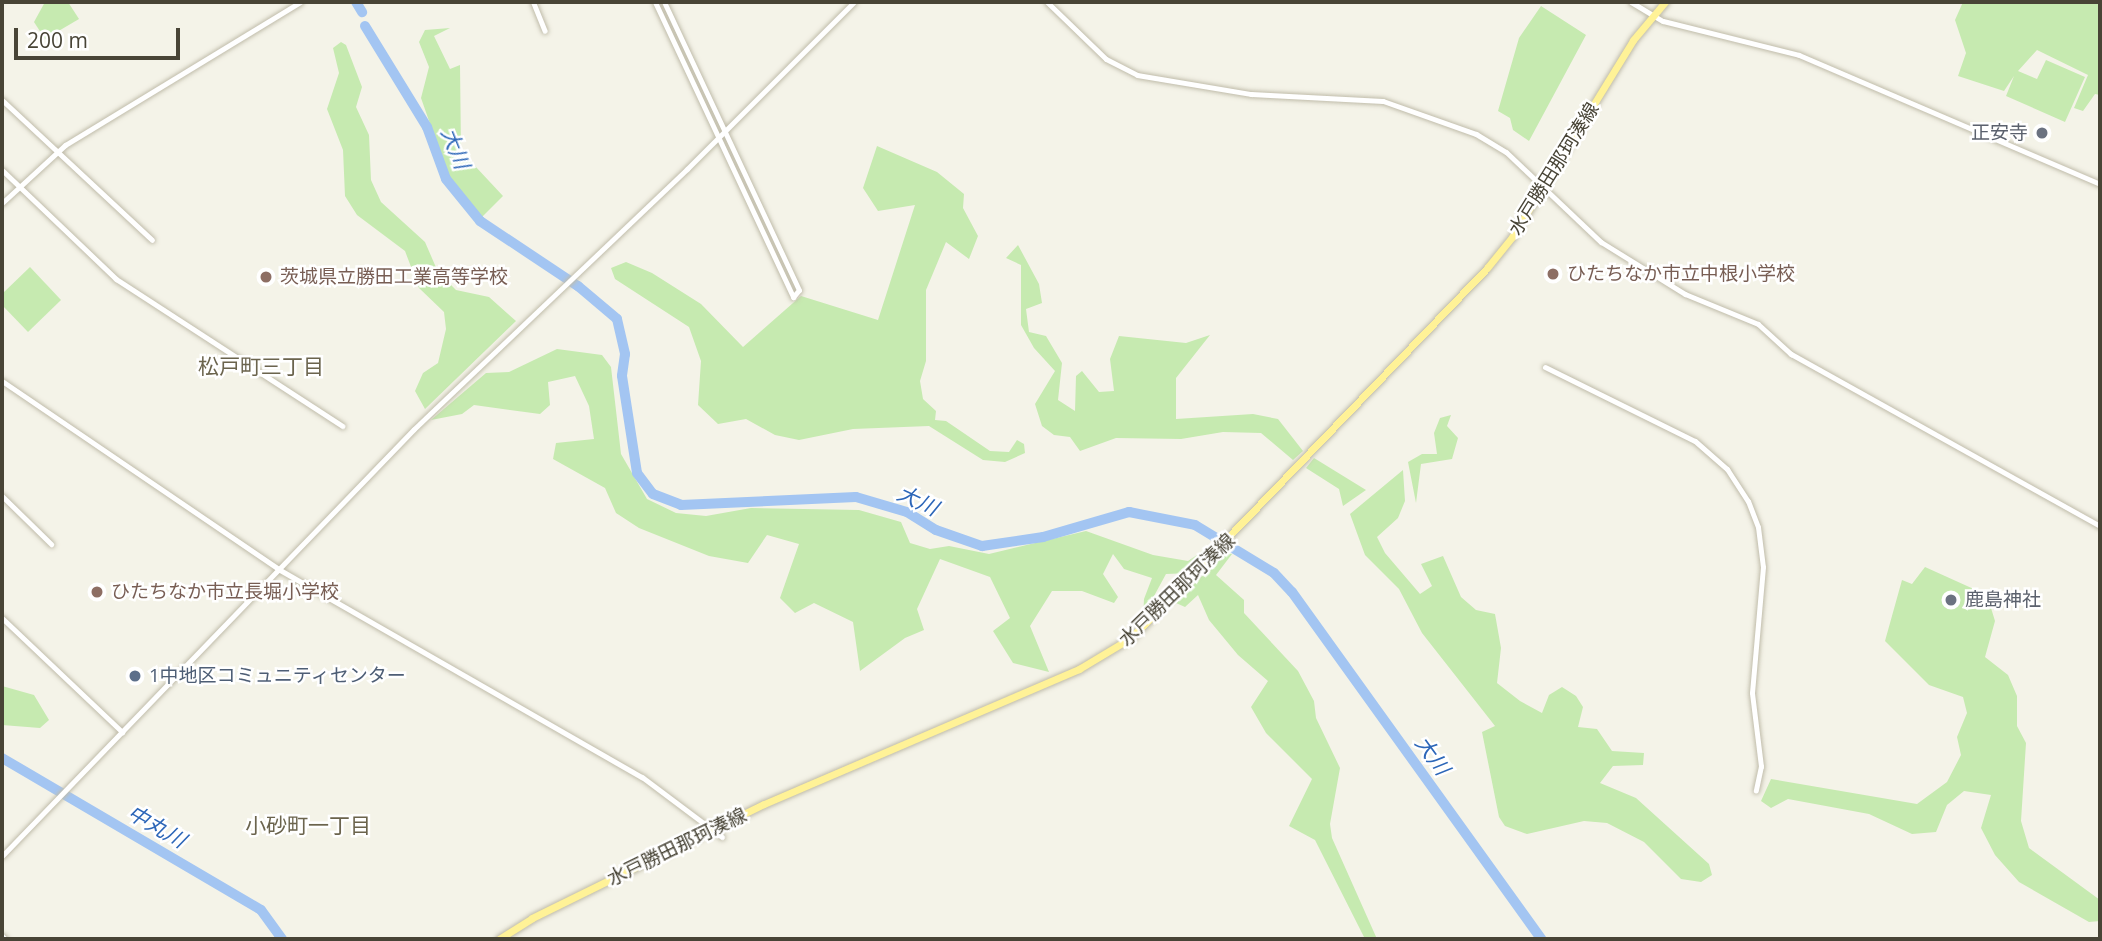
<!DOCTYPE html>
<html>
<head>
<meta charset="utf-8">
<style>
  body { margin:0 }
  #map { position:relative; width:2102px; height:941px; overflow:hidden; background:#f4f3e8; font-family:"Open Sans","Noto Sans JP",sans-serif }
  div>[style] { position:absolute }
  .green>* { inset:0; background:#c6eab0 }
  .river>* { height:10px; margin:-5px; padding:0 5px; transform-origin:5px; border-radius:5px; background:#a3c5f2 }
  .roads { filter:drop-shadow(0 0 2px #c0bcaa) drop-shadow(0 0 2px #c0bcaa) }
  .minor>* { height:5px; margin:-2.5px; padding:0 2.5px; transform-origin:2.5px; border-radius:2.5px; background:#fff }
  .major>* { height:7px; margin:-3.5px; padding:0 3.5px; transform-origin:3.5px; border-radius:3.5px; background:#fff297 }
  .dots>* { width:19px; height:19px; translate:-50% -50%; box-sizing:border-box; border:4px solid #fff; border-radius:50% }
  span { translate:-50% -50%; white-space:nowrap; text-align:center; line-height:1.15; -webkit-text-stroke:5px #fff; paint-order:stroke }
  .worship-label { font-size:19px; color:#5b616d }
  .right { translate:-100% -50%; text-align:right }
  .left { translate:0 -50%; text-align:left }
  .street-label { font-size:19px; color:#484436 }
  .education-label { font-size:19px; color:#785e54 }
  .service-label { font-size:19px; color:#4e5e75 }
  .water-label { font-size:21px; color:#2c66b8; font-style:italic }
  .neighbourhood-label { font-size:21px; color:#6b644d }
  .frame { position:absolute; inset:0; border:4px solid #484436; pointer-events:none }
  .scale { position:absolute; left:14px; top:28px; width:166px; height:32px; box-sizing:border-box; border:4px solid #484436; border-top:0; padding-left:9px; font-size:21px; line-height:24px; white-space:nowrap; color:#484436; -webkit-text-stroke:5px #fff; paint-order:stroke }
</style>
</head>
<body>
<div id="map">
  <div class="green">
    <div style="clip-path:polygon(45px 2px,68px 2px,79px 19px,45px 39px,34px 22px)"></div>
    <div style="clip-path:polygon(1963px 2px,2100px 2px,2100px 95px,2095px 94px,2083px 111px,2074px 108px,2088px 75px,2037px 50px,2018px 71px,2037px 79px,2046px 60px,2085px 77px,2065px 122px,2006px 96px,2014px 76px,2004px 91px,1958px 76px,1966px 53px,1955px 20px)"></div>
    <div style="clip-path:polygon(1541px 6px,1586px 35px,1529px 141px,1513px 130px,1510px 118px,1498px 111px,1519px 38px)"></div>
    <div style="clip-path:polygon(450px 28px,434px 36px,450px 69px,460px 65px,461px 151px,503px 196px,482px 217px,449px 178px,421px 98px,429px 67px,419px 42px,425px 30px)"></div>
    <div style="clip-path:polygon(341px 42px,346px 45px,362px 87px,356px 107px,369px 135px,371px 180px,381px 202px,425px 242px,438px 272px,456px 290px,489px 297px,516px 321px,425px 409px,415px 391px,423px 373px,438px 363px,446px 329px,444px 312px,419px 288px,405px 251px,357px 215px,345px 196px,343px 150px,327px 109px,339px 73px,333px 48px)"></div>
    <div style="clip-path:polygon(877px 146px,937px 172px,964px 194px,963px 208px,978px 236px,969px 259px,946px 242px,926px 290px,926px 361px,920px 381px,923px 399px,936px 411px,935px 420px,946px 421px,990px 451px,1009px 452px,1017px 440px,1024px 444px,1025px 453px,1005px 462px,983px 460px,929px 426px,853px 429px,799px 440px,775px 435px,746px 419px,718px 424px,698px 405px,701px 361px,689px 327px,615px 279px,611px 268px,626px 262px,652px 273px,701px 304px,743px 347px,801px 296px,878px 320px,915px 205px,878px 211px,863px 188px)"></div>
    <div style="clip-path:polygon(1018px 245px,1039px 284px,1042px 303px,1026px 309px,1029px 332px,1046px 336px,1062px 363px,1058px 400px,1075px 411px,1076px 376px,1082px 371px,1099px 392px,1114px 391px,1110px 359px,1119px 336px,1186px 343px,1210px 335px,1176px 378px,1176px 419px,1253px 414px,1278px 419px,1303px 451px,1293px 460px,1261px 433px,1223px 432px,1181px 439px,1116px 438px,1080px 451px,1070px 437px,1054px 435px,1042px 426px,1035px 404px,1055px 371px,1034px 348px,1021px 325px,1021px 265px,1006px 258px)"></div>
    <div style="clip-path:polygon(30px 267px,61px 300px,28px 332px,2px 305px,2px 294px)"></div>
    <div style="clip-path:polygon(557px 349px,602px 355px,611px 367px,621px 454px,647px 499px,676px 513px,706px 516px,751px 508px,859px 510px,901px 522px,910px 543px,930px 549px,949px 546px,989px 554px,1086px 531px,1153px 555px,1188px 561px,1213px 544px,1191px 573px,1166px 574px,1154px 596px,1156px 608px,1143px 620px,1144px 599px,1152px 578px,1124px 569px,1113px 554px,1103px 574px,1118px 597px,1114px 603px,1082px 591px,1052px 591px,1030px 626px,1049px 672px,1013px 663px,993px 631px,1010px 618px,990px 577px,940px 559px,917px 609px,924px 630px,905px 638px,860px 671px,853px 622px,814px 603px,795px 613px,780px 598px,799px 544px,767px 535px,748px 563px,709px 556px,639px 528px,616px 513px,605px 488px,553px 459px,556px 443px,594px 439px,589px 406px,575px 376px,548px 382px,550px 405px,540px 414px,474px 405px,462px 414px,431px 420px,486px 373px,509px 372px)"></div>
    <div style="clip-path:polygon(1451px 415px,1447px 426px,1458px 438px,1452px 459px,1421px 464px,1416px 503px,1408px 462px,1422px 454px,1437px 454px,1434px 433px,1440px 418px)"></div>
    <div style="clip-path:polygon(1314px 458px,1366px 490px,1343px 506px,1339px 489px,1306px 468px)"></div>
    <div style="clip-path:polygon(1403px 470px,1405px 501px,1398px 518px,1377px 537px,1385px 553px,1420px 594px,1432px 586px,1421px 564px,1443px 556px,1461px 597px,1476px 610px,1495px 614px,1501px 648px,1497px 683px,1520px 701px,1542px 713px,1549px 695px,1562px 687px,1576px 696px,1583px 707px,1578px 727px,1597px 729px,1612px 751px,1644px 753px,1643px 765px,1613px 766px,1600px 783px,1636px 798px,1709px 864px,1712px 875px,1701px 882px,1681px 879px,1644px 842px,1607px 823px,1584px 821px,1527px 834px,1505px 826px,1499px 817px,1482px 732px,1495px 726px,1422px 633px,1399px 589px,1365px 555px,1350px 514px)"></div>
    <div style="clip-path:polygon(1225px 552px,1232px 554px,1216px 575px,1244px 600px,1244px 613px,1298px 671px,1314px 701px,1316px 718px,1340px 768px,1330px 824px,1332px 838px,1377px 939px,1365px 939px,1315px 840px,1289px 826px,1312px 779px,1266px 733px,1251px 707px,1268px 681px,1238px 655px,1209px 620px,1198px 595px,1185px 607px,1176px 603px)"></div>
    <div style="clip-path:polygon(1925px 567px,1987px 595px,1995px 621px,1985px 657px,2008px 675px,2017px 696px,2017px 726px,2026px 743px,2021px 821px,2029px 848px,2100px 900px,2100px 921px,2089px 922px,2019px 882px,1995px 855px,1981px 828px,1991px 795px,1964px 791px,1947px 805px,1936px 832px,1912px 834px,1869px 814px,1788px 799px,1771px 808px,1761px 801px,1771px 779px,1917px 804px,1947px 782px,1961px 755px,1957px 737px,1967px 713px,1963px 697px,1929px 685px,1885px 641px,1902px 580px,1912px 584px)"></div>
    <div style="clip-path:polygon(2px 686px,34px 695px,49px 720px,40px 728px,2px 725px)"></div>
  </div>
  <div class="river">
    <div style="left:356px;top:2px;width:12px;rotate:59deg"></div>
    <div style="left:365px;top:26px;width:119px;rotate:58.5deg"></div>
    <div style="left:427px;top:127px;width:55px;rotate:69.9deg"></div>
    <div style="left:446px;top:179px;width:54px;rotate:51deg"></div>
    <div style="left:480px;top:221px;width:118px;rotate:33.6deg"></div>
    <div style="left:578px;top:286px;width:51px;rotate:40.2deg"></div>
    <div style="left:617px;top:319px;width:36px;rotate:77deg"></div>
    <div style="left:625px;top:354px;width:22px;rotate:98deg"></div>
    <div style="left:622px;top:376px;width:98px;rotate:81.2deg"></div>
    <div style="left:637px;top:473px;width:26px;rotate:53deg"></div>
    <div style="left:653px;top:494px;width:30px;rotate:21deg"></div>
    <div style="left:681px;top:505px;width:175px;rotate:-2.6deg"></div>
    <div style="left:856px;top:497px;width:53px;rotate:16.4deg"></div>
    <div style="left:907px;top:512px;width:34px;rotate:32deg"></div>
    <div style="left:936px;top:530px;width:49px;rotate:19.2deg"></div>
    <div style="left:982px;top:546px;width:62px;rotate:-8.4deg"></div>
    <div style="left:1043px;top:537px;width:90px;rotate:-16.2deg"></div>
    <div style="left:1129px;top:512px;width:67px;rotate:11.1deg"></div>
    <div style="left:1195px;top:525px;width:92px;rotate:31.3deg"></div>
    <div style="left:1274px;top:573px;width:26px;rotate:47deg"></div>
    <div style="left:1292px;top:592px;width:427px;rotate:54.3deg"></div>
    <div style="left:2px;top:758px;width:300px;rotate:30.4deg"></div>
    <div style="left:261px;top:910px;width:36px;rotate:54deg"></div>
  </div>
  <div class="roads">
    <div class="minor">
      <div style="left:533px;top:2px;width:31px;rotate:68deg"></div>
      <div style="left:655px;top:2px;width:326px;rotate:64.9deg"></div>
      <div style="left:793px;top:297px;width:9px;rotate:-49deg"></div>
      <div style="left:799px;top:290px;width:318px;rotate:-115.1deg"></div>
      <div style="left:1047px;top:2px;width:82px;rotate:44deg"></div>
      <div style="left:1106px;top:59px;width:35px;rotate:27deg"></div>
      <div style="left:1137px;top:75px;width:116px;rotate:9.5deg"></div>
      <div style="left:1251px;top:94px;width:132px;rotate:3deg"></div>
      <div style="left:1383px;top:101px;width:99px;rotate:19.5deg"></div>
      <div style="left:1476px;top:134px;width:35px;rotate:31deg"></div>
      <div style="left:1506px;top:152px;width:131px;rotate:43.5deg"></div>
      <div style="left:1601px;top:242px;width:99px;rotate:31.8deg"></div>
      <div style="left:1685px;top:294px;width:79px;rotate:22.3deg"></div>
      <div style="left:1758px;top:324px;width:45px;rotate:42.3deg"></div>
      <div style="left:1791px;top:354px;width:354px;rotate:29.1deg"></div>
      <div style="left:1631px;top:2px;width:37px;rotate:31deg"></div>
      <div style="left:1663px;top:21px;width:140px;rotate:14deg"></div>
      <div style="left:1799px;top:55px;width:327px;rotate:23.2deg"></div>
      <div style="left:2px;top:100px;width:205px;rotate:43deg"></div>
      <div style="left:2px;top:170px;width:158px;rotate:43.7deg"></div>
      <div style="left:116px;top:279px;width:270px;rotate:33deg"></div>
      <div style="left:2px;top:203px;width:86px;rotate:-42.6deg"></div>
      <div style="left:65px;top:145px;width:275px;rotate:-31.3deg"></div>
      <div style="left:1545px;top:367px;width:167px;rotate:26.3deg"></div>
      <div style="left:1695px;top:441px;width:43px;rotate:41.2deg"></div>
      <div style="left:1727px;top:469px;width:38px;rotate:57deg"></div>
      <div style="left:1748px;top:501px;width:28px;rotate:69deg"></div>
      <div style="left:1758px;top:527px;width:40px;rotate:82.9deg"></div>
      <div style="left:1763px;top:567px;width:126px;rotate:95deg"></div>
      <div style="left:1752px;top:693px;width:74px;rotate:83deg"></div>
      <div style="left:1761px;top:766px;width:25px;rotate:102deg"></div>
      <div style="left:2px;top:381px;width:336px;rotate:34.2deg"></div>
      <div style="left:280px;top:570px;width:417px;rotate:29.8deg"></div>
      <div style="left:642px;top:777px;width:100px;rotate:36.9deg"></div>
      <div style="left:2px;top:496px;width:69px;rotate:44.4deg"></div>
      <div style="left:2px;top:618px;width:166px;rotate:43.5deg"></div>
      <div style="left:2px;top:856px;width:593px;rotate:-46.02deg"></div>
      <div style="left:414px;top:429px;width:377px;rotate:-43.6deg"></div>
      <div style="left:687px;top:169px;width:236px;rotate:-45deg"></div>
      <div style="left:2px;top:936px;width:4px;rotate:45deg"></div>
    </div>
    <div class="major">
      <div style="left:499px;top:939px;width:39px;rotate:-32deg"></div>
      <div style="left:532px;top:918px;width:258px;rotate:-26.2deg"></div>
      <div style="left:764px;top:804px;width:343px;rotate:-23.2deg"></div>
      <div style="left:1079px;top:669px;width:62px;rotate:-31.1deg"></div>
      <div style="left:1132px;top:637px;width:512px;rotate:-46.11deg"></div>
      <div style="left:1487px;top:268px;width:40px;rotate:-51deg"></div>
      <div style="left:1512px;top:237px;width:231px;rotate:-58.4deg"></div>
      <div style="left:1633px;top:40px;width:50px;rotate:-49.9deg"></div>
    </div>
  </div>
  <div class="dots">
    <div style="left:2042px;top:133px;background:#6b7280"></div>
    <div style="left:1553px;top:274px;background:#8d6e63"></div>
    <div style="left:266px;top:277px;background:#8d6e63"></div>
    <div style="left:97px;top:592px;background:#8d6e63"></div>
    <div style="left:1951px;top:600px;background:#6b7280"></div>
    <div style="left:135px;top:676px;background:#5c6f8a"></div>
  </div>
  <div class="worship-label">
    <span class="right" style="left:2028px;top:133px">正安寺</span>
    <span class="left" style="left:1965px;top:600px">鹿島神社</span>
  </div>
  <div class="street-label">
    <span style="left:1554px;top:169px;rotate:-58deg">水戸勝田那珂湊線</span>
    <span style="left:1177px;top:590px;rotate:-44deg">水戸勝田那珂湊線</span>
    <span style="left:677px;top:847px;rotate:-26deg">水戸勝田那珂湊線</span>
  </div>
  <div class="education-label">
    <span class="left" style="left:1567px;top:274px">ひたちなか市立中根小学校</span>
    <span class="left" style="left:280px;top:277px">茨城県立勝田工業高等学校</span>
    <span class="left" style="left:111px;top:592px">ひたちなか市立長堀小学校</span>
  </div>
  <div class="service-label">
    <span class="left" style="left:149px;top:676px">1中地区コミュニティセンター</span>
  </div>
  <div class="water-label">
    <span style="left:456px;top:148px;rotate:68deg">大川</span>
    <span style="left:918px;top:500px;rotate:25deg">大川</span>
    <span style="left:1433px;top:755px;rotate:54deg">大川</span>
    <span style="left:157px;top:826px;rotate:30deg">中丸川</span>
  </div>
  <div class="neighbourhood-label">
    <span style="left:261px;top:366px">松戸町三丁目</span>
    <span style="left:308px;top:825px">小砂町一丁目</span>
  </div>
  <div class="frame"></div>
  <div class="scale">200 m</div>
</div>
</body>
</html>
